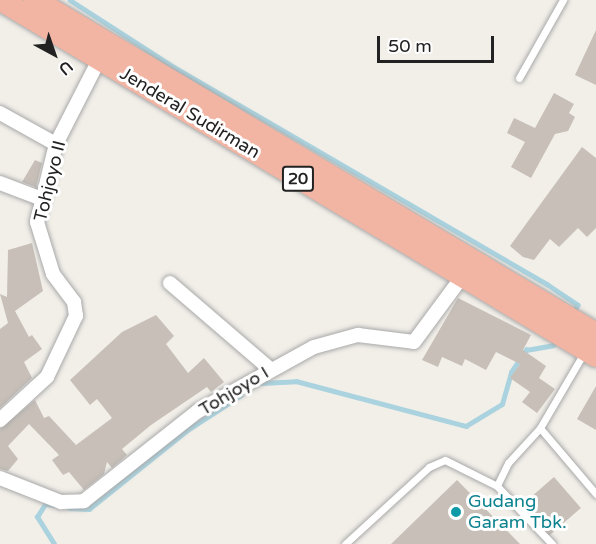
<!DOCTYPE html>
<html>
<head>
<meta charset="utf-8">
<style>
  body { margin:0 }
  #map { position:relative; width:596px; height:544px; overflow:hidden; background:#f2efe9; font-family:"Varela Round",sans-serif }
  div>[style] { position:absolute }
  .stream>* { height:4.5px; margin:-2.25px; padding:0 2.25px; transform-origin:2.25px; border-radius:2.25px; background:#aad3df }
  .building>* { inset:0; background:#c7bfb8; transform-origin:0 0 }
  .roads { filter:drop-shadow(0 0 2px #a9a9a9) drop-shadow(0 0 2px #a9a9a9) }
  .service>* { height:7px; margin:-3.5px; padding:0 3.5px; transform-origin:3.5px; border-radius:3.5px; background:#fff }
  .minor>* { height:14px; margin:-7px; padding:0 7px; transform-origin:7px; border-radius:7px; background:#fff }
  .trunk>* { height:22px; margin:-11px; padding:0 11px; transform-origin:11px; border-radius:11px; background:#f2b4a3 }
  .dots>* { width:16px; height:16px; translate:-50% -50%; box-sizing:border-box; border:3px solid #fff; border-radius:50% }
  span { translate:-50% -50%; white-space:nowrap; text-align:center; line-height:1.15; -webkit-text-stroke:6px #fff; paint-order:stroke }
  .shield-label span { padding:2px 4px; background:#fff; border:2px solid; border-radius:4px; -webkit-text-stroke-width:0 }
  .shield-label { font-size:16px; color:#222; font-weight:700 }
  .street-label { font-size:18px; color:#222 }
  .culture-label { font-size:18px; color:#0d838f }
  .left { translate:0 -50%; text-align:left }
  .north { position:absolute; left:24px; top:24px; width:60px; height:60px; -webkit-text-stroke:4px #fff; paint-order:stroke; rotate:140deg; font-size:16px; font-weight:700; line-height:24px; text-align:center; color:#222 }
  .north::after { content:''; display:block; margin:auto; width:21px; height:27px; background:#222; clip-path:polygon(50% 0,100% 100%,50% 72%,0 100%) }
  .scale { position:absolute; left:377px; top:36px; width:117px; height:27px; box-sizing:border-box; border:3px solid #222; border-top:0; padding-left:8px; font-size:18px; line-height:21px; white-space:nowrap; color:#222; -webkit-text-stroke:4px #fff; paint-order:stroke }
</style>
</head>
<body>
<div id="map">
  <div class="stream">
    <div style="left:70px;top:0;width:124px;rotate:32.8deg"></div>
    <div style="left:174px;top:67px;width:432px;rotate:30.2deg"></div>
    <div style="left:547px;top:284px;width:37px;rotate:34deg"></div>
    <div style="left:578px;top:305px;width:10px;rotate:119deg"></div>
    <div style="left:261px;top:383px;width:35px;rotate:-3deg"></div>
    <div style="left:296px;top:381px;width:176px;rotate:14.8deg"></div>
    <div style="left:466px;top:426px;width:42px;rotate:-31.4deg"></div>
    <div style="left:502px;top:404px;width:33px;rotate:-74deg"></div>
    <div style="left:511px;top:372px;width:27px;rotate:-56deg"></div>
    <div style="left:526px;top:350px;width:27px;rotate:-10deg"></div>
    <div style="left:553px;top:345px;width:7px;rotate:-56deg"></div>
    <div style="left:69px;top:508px;width:20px;rotate:3deg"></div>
    <div style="left:89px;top:509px;width:124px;rotate:-38.8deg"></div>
    <div style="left:186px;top:431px;width:66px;rotate:-33.2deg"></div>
    <div style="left:54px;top:544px;width:32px;rotate:-122deg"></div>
    <div style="left:37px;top:517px;width:15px;rotate:-58deg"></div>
    <div style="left:45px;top:504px;width:10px;rotate:6deg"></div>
  </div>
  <div class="building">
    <div style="clip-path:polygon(596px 30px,596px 85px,575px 75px)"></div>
    <div style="clip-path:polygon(554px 93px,574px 104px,569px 113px,575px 117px,568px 131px,555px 134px,531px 178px,511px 167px,525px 142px,507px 133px,514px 118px,535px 128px)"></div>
    <div style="clip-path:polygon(582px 147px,596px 158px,596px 228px,587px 237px,578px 228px,559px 247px,550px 239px,534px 260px,523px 257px,510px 246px)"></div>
    <div style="clip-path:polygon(35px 160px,42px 163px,36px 187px,22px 182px)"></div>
    <div style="clip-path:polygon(32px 243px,43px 291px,15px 311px,29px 337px,32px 335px,42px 349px,24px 362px,32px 378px,0 408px,0 329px,8px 323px,0 294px,7px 297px,8px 250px)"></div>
    <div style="clip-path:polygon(458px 298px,531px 335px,523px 350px,546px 366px,539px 378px,555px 389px,537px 413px,522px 402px,530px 392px,510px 378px,520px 364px,496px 352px,486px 370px,465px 359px,462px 366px,442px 357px,438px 367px,422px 360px)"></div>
    <div style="clip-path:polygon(156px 315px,174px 336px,166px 344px,188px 373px,204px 358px,224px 382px,211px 392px,207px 387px,151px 425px,122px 449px,127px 455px,112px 468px,107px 462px,104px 474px,84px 490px,69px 472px,63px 475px,52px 460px,59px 455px,29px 424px,8px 446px,18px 459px,8px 471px,0 469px,0 429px,35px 400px,44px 418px,49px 416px,76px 445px,112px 418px,97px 399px,90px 405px,70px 380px,122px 332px)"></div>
    <div style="clip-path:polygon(596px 386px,596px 430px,577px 419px)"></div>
    <div style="left:554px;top:477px;width:41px;height:43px;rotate:49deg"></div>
    <div style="clip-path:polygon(457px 480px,520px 544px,391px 544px)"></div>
  </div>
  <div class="roads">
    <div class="service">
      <div style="left:519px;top:78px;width:90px;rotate:-60.6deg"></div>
      <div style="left:585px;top:351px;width:89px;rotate:120.3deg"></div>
      <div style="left:540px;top:428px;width:87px;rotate:49.7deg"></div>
      <div style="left:540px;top:428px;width:47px;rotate:132.4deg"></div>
      <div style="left:508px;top:463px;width:25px;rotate:116deg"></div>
      <div style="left:497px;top:486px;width:80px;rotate:46.5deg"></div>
      <div style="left:345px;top:544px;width:114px;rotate:-42.5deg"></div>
      <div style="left:429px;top:467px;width:17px;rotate:-24deg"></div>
      <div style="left:445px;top:460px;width:58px;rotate:26.6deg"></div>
    </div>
    <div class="minor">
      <div style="left:0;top:113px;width:64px;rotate:29deg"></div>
      <div style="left:0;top:183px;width:45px;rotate:20.9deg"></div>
      <div style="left:170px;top:283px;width:132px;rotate:40.7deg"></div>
      <div style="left:0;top:420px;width:64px;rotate:-42.5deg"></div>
      <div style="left:47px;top:377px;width:68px;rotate:-64.6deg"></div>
      <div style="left:76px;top:316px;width:14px;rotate:-98deg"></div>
      <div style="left:74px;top:302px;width:35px;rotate:-127deg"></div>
      <div style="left:53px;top:274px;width:54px;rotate:-107.1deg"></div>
      <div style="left:37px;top:222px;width:80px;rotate:-76.3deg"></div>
      <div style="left:56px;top:144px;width:97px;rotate:-62.9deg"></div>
      <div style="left:0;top:478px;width:66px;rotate:21.5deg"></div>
      <div style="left:61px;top:502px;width:23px;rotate:-2deg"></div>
      <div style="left:84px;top:501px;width:145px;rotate:-38.3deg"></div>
      <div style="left:198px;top:411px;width:132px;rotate:-28.9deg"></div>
      <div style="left:314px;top:347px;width:46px;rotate:-15.3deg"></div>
      <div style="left:358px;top:335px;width:56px;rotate:7.1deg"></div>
      <div style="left:414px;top:342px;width:81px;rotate:-53.6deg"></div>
    </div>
    <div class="trunk">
      <div style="left:1px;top:0;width:693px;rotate:30.89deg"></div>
      <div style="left:35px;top:0;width:653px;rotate:30.77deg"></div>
    </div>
  </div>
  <div class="dots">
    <div style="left:456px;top:512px;background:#0f9aa8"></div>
  </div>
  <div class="shield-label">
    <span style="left:298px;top:179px">20</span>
  </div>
  <div class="street-label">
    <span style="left:190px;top:113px;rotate:31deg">Jenderal Sudirman</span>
    <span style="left:50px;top:181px;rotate:-76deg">Tohjoyo II</span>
    <span style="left:234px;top:391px;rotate:-31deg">Tohjoyo I</span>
  </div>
  <div class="culture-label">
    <span class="left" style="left:468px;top:512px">Gudang<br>Garam Tbk.</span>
  </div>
  <div class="north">U</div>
  <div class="scale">50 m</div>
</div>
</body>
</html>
